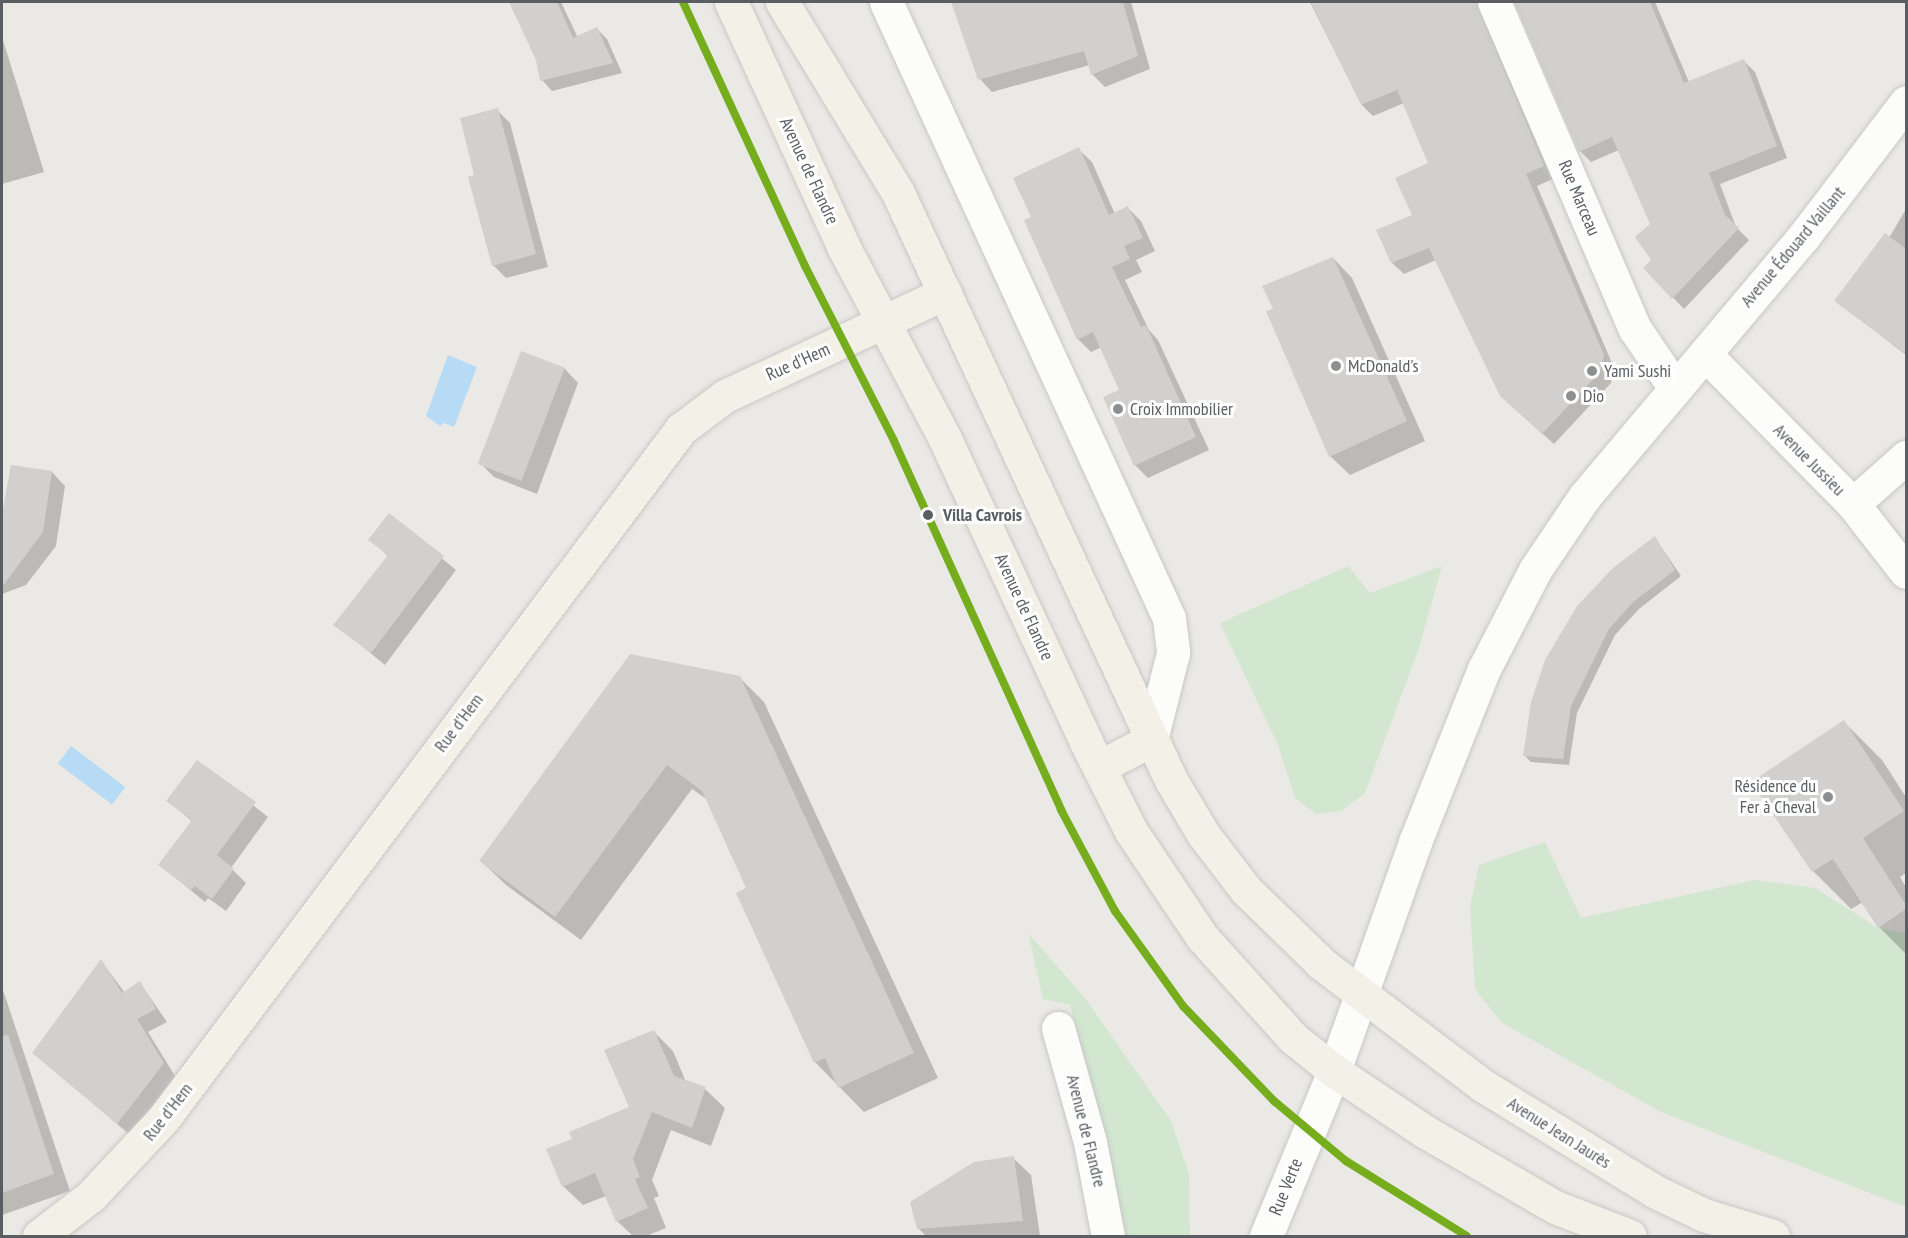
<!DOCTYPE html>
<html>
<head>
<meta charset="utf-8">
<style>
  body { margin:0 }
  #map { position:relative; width:1908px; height:1238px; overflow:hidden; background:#eae9e5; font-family:"PT Sans Narrow",sans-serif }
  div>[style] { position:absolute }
  .green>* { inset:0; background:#d2e6d0 }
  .water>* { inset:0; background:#b8dbf5; transform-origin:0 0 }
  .shadow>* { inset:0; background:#0003 }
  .building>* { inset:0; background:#d1d0ce; transform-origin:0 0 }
  .roads { filter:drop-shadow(0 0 2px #c7c7c7) drop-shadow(0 0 2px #c7c7c7) }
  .street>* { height:33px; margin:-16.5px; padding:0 16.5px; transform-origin:16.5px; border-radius:16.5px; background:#fcfcfb }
  .secondary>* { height:33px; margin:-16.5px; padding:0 16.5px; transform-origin:16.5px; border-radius:16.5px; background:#fcfcfb }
  .primary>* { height:33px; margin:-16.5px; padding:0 16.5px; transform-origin:16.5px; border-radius:16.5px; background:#f2f0e7 }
  .tram-1>* { height:8px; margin:-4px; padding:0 4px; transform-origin:4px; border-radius:4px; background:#75ad1d }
  .dots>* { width:16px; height:16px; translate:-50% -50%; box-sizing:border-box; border:3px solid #fff; border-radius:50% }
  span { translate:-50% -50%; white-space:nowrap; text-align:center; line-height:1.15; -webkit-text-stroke:6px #fff; paint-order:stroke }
  .street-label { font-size:18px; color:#5a5e62 }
  .poi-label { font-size:18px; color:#5a5e62 }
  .left { translate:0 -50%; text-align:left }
  .right { translate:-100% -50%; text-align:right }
  .stop-label { font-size:18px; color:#5a5e62; font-weight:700 }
  .frame { position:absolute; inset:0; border:3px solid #5a5e62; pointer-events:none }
</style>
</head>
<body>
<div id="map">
  <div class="green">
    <div style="clip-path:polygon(1348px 566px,1370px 593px,1442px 566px,1419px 648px,1365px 793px,1341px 811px,1316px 814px,1295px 798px,1278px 745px,1220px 623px)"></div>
    <div style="clip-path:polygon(1545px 842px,1581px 918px,1755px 880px,1815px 888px,1878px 928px,1906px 933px,1906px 1207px,1661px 1112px,1502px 1023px,1475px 989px,1470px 906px,1479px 865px)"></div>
    <div style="clip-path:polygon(1028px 933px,1084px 997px,1171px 1121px,1189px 1174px,1190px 1236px,1121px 1236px,1109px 1151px,1070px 1005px,1043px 999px)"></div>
  </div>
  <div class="water">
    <div style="clip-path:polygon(448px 355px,477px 367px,454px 427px,444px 423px,440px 426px,426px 416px)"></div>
    <div style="left:71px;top:746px;width:68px;height:22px;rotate:37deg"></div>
  </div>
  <div class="shadow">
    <div style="clip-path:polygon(510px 2px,561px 2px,578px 38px,597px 29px,607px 39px,622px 73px,552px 91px,542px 80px,538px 60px)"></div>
    <div style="clip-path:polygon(952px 2px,1131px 2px,1150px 69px,1105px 87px,1092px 74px,1090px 65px,992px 92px,980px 79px)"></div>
    <div style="clip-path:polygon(1310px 2px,1490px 2px,1555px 178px,1537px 186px,1614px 368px,1611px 383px,1554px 444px,1513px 407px,1436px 260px,1404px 274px,1392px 263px,1378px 231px,1414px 216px,1430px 164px,1404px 103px,1373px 116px,1362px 105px)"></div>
    <div style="clip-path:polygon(1516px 2px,1655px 2px,1689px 82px,1744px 61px,1755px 72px,1787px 158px,1720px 184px,1736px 227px,1749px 240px,1684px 309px,1645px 268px,1653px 260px,1651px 224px,1619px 150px,1591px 162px,1580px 151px)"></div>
    <div style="clip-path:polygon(2px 37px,44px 172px,2px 184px)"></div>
    <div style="clip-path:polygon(497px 110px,510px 123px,548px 267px,506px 278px,493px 265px,476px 176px)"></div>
    <div style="clip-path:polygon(1078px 149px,1092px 162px,1115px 214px,1128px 208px,1141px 221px,1155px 251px,1136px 260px,1142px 272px,1125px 280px,1149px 330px,1158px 340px,1209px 450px,1148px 478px,1135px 465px,1121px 390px,1102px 347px,1091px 352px,1078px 339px,1033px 218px)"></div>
    <div style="clip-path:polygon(1906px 209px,1906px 355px,1836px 301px,1889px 238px)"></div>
    <div style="clip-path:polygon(1333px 258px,1352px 278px,1425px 441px,1350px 475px,1330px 456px,1275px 310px)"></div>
    <div style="clip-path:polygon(522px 352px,565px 369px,578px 383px,537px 494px,494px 477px,481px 464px)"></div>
    <div style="clip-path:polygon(52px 472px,65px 486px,56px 546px,26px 585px,2px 594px,2px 515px)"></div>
    <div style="clip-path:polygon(389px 515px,456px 570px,385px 665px,335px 624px,389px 557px,370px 539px)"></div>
    <div style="clip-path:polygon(1655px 538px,1681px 576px,1639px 609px,1615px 635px,1577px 713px,1569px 765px,1531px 762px,1525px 756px)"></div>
    <div style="clip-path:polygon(739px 677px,764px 702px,938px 1078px,864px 1112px,815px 1062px,748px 889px,708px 800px,692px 789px,581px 940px,506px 885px,481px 861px)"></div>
    <div style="clip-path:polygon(1844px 722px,1882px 760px,1906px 797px,1906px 873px,1900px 877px,1906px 887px,1906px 954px,1879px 927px,1863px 902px,1851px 909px,1813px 871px,1754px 782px)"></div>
    <div style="clip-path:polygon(198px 762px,268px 817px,231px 868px,246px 883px,226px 911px,208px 898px,205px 902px,160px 865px,193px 822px,168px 801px)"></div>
    <div style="clip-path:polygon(101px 961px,125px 993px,140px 983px,167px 1022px,148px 1032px,175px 1076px,130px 1135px,34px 1053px)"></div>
    <div style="clip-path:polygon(2px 987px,70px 1191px,2px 1215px)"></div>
    <div style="clip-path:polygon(653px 1031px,673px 1051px,686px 1082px,705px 1089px,725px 1108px,711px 1146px,671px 1130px,652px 1180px,659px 1196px,654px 1198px,666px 1228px,646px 1236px,633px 1236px,617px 1221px,606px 1196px,583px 1205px,563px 1186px,574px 1139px,631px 1108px)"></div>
    <div style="clip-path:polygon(1013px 1158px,1031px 1175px,1040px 1236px,926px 1236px,918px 1228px)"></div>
  </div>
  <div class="building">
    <div style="clip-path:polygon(509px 2px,557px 2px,573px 38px,597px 27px,613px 63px,540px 81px,536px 60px)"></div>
    <div style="clip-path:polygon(951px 2px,1123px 2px,1138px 56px,1091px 75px,1084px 51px,978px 80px)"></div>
    <div style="clip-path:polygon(1311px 2px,1476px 2px,1544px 166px,1526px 174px,1604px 355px,1600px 372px,1542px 434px,1500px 396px,1429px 248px,1391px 263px,1376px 230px,1412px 215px,1395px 178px,1428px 163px,1397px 90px,1361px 105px)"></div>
    <div style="clip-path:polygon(1514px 2px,1650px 2px,1684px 83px,1744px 59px,1777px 146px,1709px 173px,1725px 215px,1739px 228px,1672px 299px,1643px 268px,1651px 260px,1635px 237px,1650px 224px,1612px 137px,1579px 152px)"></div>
    <div style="clip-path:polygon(498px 108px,536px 254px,492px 266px,468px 177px,474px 175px,460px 118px)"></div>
    <div style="clip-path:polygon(1079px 147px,1109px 215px,1128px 206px,1143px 238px,1124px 246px,1130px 259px,1112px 267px,1141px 327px,1146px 325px,1196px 437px,1134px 466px,1103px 397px,1119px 390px,1093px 332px,1077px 340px,1024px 220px,1031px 217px,1013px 178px)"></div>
    <div style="clip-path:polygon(1885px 233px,1906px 249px,1906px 354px,1834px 301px)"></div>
    <div style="clip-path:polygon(1333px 257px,1407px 421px,1329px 457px,1266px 311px,1273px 309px,1262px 286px)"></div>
    <div style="left:521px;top:351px;width:47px;height:121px;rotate:21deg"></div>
    <div style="clip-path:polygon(11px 465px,52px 471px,43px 532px,2px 587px,2px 514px)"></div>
    <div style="clip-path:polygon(389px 513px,444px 556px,371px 653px,333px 625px,388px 555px,368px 540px)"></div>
    <div style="clip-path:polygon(1655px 536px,1675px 570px,1633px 602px,1609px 629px,1571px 706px,1563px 759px,1523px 756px,1531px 702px,1545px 660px,1577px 606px,1613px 568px)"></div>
    <div style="clip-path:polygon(630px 654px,740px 676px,914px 1053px,838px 1088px,825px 1058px,814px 1063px,736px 893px,746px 888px,702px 791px,667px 765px,555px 917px,479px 861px)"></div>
    <div style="clip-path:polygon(1844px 720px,1904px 811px,1863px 838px,1906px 905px,1906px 909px,1878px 928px,1833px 859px,1812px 872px,1751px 782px)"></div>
    <div style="clip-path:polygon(197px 760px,256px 802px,217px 855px,234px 869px,212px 899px,195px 886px,191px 890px,158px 865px,192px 820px,166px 801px)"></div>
    <div style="clip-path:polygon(101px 959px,122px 993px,140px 981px,156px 1009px,137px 1019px,164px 1063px,117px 1124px,32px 1053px)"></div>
    <div style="clip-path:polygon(654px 1030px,674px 1076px,706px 1087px,692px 1128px,652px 1112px,633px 1159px,640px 1177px,635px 1179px,648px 1208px,616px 1222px,595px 1173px,562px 1187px,546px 1149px,572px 1139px,569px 1132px,629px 1107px,604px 1050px)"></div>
    <div style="clip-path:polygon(8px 1035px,54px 1174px,2px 1193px,2px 1036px)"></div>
    <div style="clip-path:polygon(1014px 1156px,1023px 1221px,917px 1229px,910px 1202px,974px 1162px)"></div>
  </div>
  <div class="roads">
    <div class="street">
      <div style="left:1494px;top:2px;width:356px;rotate:66.7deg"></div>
      <div style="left:1635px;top:329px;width:71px;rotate:55.9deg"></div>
      <div style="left:1705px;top:354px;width:211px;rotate:45.4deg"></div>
      <div style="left:1853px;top:504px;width:86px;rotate:52.1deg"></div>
      <div style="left:1853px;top:504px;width:71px;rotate:-41.6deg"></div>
      <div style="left:1058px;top:1028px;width:118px;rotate:74.3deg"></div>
      <div style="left:1090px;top:1142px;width:96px;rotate:79.2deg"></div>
    </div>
    <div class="secondary">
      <div style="left:886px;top:2px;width:678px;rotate:65.33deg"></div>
      <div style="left:1169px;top:618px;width:35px;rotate:83deg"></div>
      <div style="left:1173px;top:653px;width:90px;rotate:104.2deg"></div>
      <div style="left:1266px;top:1236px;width:178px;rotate:-67.6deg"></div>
      <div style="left:1334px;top:1071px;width:243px;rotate:-70.5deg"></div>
      <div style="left:1415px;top:842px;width:186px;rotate:-68.3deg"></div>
      <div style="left:1484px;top:669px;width:111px;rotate:-62.7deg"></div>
      <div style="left:1535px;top:570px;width:89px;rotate:-56deg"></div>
      <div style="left:1585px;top:496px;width:340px;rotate:-49.9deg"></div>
      <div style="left:1804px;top:236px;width:168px;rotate:-52.7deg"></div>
    </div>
    <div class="primary">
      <div style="left:731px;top:2px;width:268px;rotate:65.3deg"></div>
      <div style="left:843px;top:246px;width:218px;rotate:62.1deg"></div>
      <div style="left:945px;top:439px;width:334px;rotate:65deg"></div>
      <div style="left:1086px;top:742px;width:100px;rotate:63.2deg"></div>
      <div style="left:1131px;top:831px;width:128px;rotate:56.2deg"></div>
      <div style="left:1202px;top:937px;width:136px;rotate:48deg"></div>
      <div style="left:1293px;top:1038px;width:53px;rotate:38.8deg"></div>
      <div style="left:1334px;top:1071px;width:108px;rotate:33.7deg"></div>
      <div style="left:1424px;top:1131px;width:151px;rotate:30.1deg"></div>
      <div style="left:1555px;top:1207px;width:80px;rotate:21.1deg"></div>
      <div style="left:782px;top:2px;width:223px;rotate:58.7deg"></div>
      <div style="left:898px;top:193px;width:647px;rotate:65.06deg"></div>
      <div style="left:1171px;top:780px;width:63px;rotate:59.3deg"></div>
      <div style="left:1203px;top:834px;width:71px;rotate:52.5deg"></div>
      <div style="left:1246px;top:890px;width:106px;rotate:44.2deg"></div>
      <div style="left:1322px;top:964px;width:201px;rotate:37.1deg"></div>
      <div style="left:1482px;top:1085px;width:202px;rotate:31.6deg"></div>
      <div style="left:1654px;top:1191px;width:55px;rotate:25.6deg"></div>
      <div style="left:1704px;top:1215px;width:72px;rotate:16.9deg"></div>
      <div style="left:1099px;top:767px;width:59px;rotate:-27.4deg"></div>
      <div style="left:39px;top:1236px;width:66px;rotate:-37.6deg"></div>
      <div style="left:91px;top:1196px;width:107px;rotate:-46.9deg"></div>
      <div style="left:164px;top:1118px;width:861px;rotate:-53.12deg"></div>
      <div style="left:681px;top:429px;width:55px;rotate:-36.9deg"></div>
      <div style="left:725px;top:396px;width:243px;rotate:-25.1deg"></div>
    </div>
  </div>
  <div class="tram-1">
    <div style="left:683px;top:2px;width:291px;rotate:65.2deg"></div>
    <div style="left:805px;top:266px;width:196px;rotate:63deg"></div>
    <div style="left:894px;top:441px;width:405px;rotate:65.6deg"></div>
    <div style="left:1061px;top:810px;width:115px;rotate:61.9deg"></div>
    <div style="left:1115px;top:911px;width:117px;rotate:54.4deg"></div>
    <div style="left:1183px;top:1006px;width:132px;rotate:46.2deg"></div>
    <div style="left:1274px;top:1101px;width:94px;rotate:39.8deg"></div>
    <div style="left:1346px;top:1161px;width:142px;rotate:31.8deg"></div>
  </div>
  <div class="dots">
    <div style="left:1336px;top:366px;background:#8c8f90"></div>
    <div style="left:1592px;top:371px;background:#8c8f90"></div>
    <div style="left:1571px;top:396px;background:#8c8f90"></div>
    <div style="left:1118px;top:409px;background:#8c8f90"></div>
    <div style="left:928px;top:515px;background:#5a5e62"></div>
    <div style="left:1828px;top:797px;background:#8c8f90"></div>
  </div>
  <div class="street-label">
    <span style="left:809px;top:171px;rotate:65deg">Avenue de Flandre</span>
    <span style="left:1579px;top:198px;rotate:67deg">Rue Marceau</span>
    <span style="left:1793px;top:247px;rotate:-50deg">Avenue Édouard Vaillant</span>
    <span style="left:798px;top:362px;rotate:-24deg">Rue d'Hem</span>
    <span style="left:1809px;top:460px;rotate:45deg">Avenue Jussieu</span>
    <span style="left:1024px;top:607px;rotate:65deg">Avenue de Flandre</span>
    <span style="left:459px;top:723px;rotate:-53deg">Rue d'Hem</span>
    <span style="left:168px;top:1112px;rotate:-52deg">Rue d'Hem</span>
    <span style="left:1086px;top:1131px;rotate:76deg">Avenue de Flandre</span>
    <span style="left:1559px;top:1133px;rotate:32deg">Avenue Jean Jaurès</span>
    <span style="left:1286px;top:1187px;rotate:-68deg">Rue Verte</span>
  </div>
  <div class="poi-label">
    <span class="left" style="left:1348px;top:366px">McDonald's</span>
    <span class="left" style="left:1604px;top:371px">Yami Sushi</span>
    <span class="left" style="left:1583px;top:396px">Dio</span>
    <span class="left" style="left:1130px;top:409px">Croix Immobilier</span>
    <span class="right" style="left:1816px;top:797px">Résidence du<br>Fer à Cheval</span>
  </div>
  <div class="stop-label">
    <span class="left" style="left:943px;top:515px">Villa Cavrois</span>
  </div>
  <div class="frame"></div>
</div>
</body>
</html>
